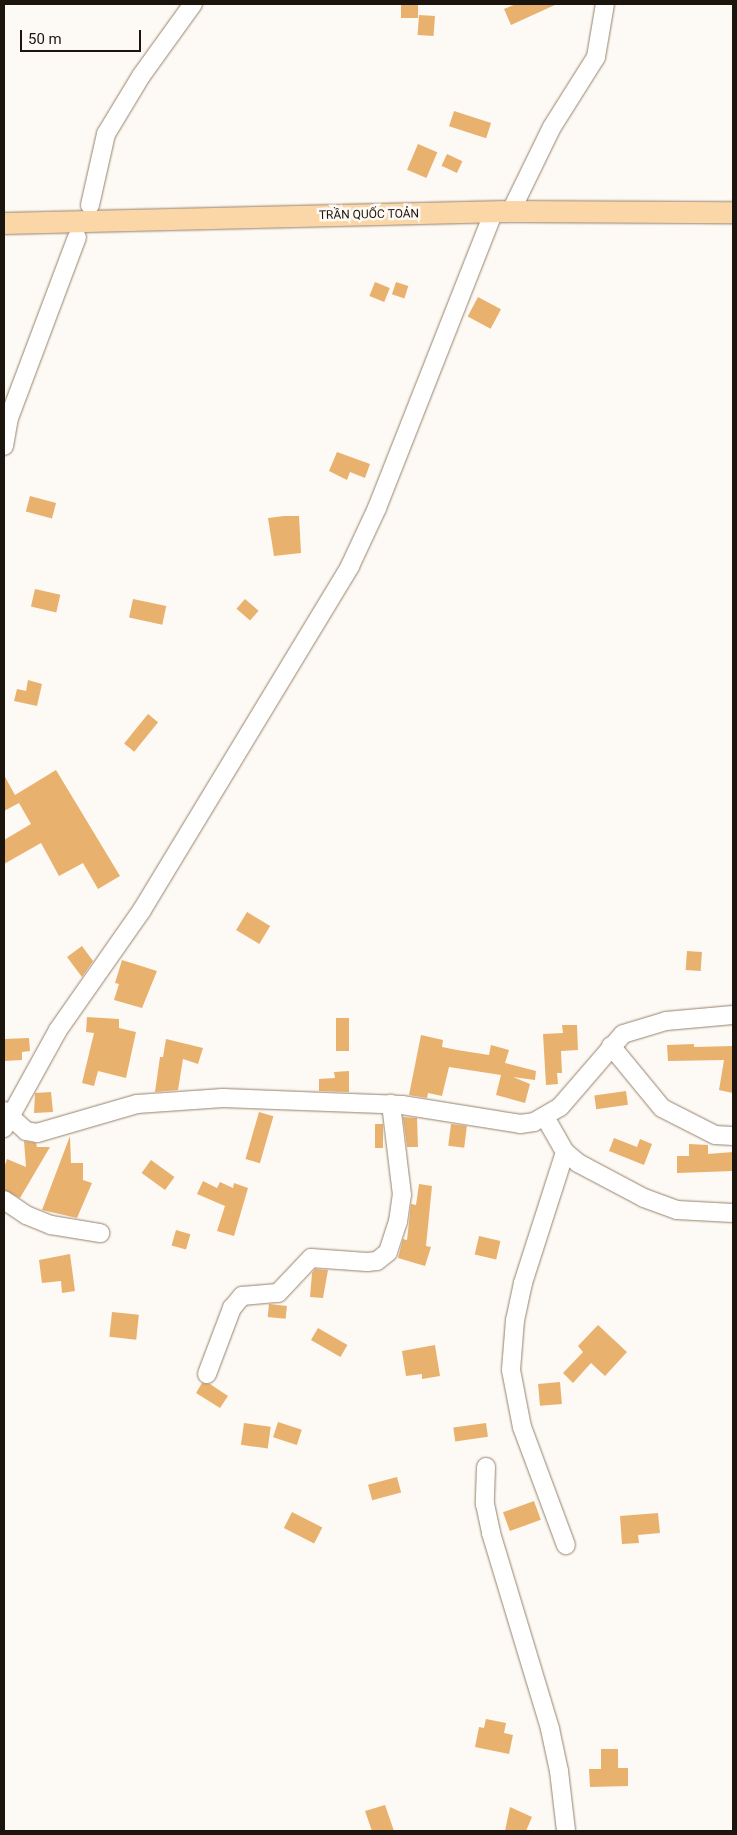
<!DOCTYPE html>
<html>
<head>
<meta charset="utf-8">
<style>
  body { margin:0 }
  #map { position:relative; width:737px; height:1835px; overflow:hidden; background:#fdf9f4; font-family:Roboto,sans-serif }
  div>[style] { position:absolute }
  .building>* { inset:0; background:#e9b16e; transform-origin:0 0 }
  .roads { filter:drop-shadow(0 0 1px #96826c) drop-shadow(0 0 1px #96826c) }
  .minor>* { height:18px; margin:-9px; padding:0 9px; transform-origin:9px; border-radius:9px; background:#fff }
  .major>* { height:21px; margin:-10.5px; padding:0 10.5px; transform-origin:10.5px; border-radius:10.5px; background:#fbd6a7 }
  span { translate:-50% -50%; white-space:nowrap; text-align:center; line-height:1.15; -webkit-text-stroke:5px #fdf9f4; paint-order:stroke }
  .street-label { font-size:12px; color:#1c150d }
  .frame { position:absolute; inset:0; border:5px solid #1c150d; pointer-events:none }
  .scale { position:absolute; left:20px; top:30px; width:121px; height:22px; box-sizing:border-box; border:2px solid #1c150d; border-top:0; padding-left:6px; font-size:15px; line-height:18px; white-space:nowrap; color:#1c150d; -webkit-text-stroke:4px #fdf9f4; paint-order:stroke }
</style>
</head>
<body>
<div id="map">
  <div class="building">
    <div style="left:401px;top:4px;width:17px;height:14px"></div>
    <div style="clip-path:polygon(516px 4px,557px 4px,511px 25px,504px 9px)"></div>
    <div style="left:419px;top:15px;width:16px;height:20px;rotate:4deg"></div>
    <div style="left:454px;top:111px;width:39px;height:16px;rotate:18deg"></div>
    <div style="left:418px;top:144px;width:21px;height:28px;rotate:23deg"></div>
    <div style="left:447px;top:154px;width:17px;height:13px;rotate:25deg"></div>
    <div style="left:375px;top:282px;width:16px;height:15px;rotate:22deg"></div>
    <div style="left:396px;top:282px;width:13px;height:13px;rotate:18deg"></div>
    <div style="left:478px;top:297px;width:26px;height:22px;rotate:28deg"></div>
    <div style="clip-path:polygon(337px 452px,370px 464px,365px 478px,350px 472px,347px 480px,329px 471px)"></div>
    <div style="left:30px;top:496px;width:27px;height:16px;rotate:15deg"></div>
    <div style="clip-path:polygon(284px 516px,299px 516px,301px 553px,274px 556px,268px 518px)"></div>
    <div style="left:35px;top:589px;width:26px;height:18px;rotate:13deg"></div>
    <div style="left:133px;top:599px;width:34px;height:19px;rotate:12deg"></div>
    <div style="left:245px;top:599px;width:18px;height:13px;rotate:41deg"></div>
    <div style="clip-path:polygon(28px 680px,42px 684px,37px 706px,14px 701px,17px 689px,26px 691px)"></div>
    <div style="left:148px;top:714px;width:13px;height:38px;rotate:39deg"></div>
    <div style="clip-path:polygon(56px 770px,120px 876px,98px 889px,83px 863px,59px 876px,41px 843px,4px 864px,4px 840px,31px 824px,19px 803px,4px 811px,4px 775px,15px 795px)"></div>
    <div style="left:247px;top:912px;width:27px;height:21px;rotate:31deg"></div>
    <div style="clip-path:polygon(82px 946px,93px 961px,82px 977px,67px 957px)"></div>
    <div style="left:687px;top:951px;width:15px;height:19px;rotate:4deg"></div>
    <div style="clip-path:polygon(122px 960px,157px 971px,142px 1008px,114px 1000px,119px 984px,115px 983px)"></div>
    <div style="clip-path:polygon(87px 1017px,119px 1019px,119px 1028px,136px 1032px,126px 1078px,98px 1071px,94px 1086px,82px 1083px,94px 1033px,86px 1032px)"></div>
    <div style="left:336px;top:1018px;width:13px;height:33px"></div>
    <div style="clip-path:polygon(562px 1025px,577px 1025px,578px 1050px,561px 1051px,562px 1073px,557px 1073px,558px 1084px,546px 1085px,543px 1034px,563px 1033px)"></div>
    <div style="clip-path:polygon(421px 1035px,443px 1040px,442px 1047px,457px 1050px,489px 1055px,491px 1045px,509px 1050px,505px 1063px,536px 1071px,535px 1080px,513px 1077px,530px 1084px,525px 1103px,496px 1095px,501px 1075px,449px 1067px,442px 1096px,428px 1093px,427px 1098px,409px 1095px)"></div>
    <div style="clip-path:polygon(29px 1038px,30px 1051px,22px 1052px,22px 1060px,4px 1061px,4px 1039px)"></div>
    <div style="clip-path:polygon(166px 1039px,203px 1048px,198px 1064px,183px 1059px,178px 1090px,155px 1092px,160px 1057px,163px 1057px)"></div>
    <div style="clip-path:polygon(694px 1044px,694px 1047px,733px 1046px,733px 1093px,719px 1090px,724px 1060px,668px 1061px,667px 1045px)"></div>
    <div style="clip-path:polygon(349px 1071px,349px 1092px,319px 1091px,319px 1079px,335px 1078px,334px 1072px)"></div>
    <div style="left:626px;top:1091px;width:14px;height:32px;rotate:82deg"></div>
    <div style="clip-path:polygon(51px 1092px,53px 1112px,34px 1113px,35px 1093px)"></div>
    <div style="left:259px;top:1112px;width:15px;height:49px;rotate:16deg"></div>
    <div style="clip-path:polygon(403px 1117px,417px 1118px,418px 1147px,407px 1147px)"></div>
    <div style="left:375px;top:1124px;width:8px;height:24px"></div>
    <div style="left:451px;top:1124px;width:16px;height:22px;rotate:7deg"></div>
    <div style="clip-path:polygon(70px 1136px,71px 1163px,83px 1163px,83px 1180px,92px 1183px,77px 1218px,42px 1210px)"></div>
    <div style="clip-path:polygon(614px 1138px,637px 1147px,640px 1139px,652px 1144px,644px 1165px,609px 1151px)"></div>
    <div style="clip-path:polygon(24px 1141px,36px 1143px,37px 1147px,50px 1147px,20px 1198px,4px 1190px,4px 1168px,7px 1159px,26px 1167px)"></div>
    <div style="clip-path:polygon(689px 1144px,708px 1145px,708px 1154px,733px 1152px,733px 1171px,677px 1173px,677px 1156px,689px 1156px)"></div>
    <div style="left:151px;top:1160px;width:29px;height:16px;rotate:36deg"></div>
    <div style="clip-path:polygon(203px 1181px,217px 1188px,220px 1182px,233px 1188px,234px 1183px,248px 1188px,234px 1236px,217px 1231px,225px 1206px,197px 1194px)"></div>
    <div style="clip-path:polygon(419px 1184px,432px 1186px,426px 1246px,431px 1247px,425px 1266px,398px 1258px,403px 1239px,407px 1240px,411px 1204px,416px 1205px)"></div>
    <div style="left:176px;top:1230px;width:15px;height:16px;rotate:16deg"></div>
    <div style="left:479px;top:1236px;width:22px;height:19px;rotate:13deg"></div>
    <div style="clip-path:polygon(70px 1254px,75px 1291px,62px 1293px,61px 1281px,42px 1283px,39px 1260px)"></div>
    <div style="clip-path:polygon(315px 1269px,328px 1270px,323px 1298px,310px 1297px,312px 1273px)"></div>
    <div style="left:269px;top:1304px;width:18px;height:13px;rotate:6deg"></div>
    <div style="left:112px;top:1312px;width:27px;height:25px;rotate:6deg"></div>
    <div style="clip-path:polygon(598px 1325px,627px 1352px,605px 1376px,591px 1363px,573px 1383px,563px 1373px,583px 1352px,578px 1346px)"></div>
    <div style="left:318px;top:1328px;width:34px;height:14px;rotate:30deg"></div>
    <div style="clip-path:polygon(435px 1345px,440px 1376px,422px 1379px,422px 1374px,406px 1376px,402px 1351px)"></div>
    <div style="left:560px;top:1382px;width:22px;height:22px;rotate:85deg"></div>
    <div style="clip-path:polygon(202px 1383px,210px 1384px,228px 1396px,220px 1408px,196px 1393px)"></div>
    <div style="left:278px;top:1422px;width:25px;height:16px;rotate:18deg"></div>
    <div style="left:244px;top:1423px;width:27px;height:22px;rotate:8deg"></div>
    <div style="left:486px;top:1423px;width:14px;height:33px;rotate:82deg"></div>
    <div style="left:397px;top:1477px;width:16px;height:30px;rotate:75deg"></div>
    <div style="left:534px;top:1501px;width:20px;height:33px;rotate:70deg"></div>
    <div style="left:292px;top:1512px;width:34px;height:18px;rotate:27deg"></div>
    <div style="clip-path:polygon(658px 1513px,660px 1533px,638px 1535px,639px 1543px,622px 1544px,620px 1516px)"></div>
    <div style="clip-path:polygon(486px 1719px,506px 1723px,504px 1733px,513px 1735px,509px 1754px,475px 1747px,479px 1727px,484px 1728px)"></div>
    <div style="clip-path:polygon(601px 1749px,618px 1749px,618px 1768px,628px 1768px,628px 1786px,590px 1787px,589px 1769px,601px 1769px)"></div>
    <div style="clip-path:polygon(385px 1805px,394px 1831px,372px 1831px,365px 1811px)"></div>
    <div style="clip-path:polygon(510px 1807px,532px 1817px,526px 1831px,505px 1831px)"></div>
  </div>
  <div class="roads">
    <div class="minor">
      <div style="left:90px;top:205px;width:73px;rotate:-77.3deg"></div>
      <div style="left:106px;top:134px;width:68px;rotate:-58.9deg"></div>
      <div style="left:141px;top:76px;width:89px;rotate:-54.2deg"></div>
      <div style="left:511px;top:211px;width:93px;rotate:-64deg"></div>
      <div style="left:552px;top:127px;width:83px;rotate:-57.8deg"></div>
      <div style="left:596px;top:57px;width:54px;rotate:-80.4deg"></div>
      <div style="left:4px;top:446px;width:28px;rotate:-80deg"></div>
      <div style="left:9px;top:418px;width:193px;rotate:-69.4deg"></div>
      <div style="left:611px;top:1046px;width:80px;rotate:50.6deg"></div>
      <div style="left:662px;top:1108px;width:59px;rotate:27deg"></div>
      <div style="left:715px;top:1135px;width:18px;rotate:3deg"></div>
      <div style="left:4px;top:1111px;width:30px;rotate:42deg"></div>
      <div style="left:26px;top:1131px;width:11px;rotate:10deg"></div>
      <div style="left:37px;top:1133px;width:104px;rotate:-16.2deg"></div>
      <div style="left:137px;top:1104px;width:86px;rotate:-4deg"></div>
      <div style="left:223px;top:1098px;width:179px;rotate:2.2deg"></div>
      <div style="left:402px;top:1105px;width:120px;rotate:9.1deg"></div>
      <div style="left:520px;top:1124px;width:14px;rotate:-8deg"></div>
      <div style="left:534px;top:1122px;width:30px;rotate:-30deg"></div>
      <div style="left:560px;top:1107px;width:96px;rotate:-49.2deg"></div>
      <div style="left:623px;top:1034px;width:45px;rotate:-16.8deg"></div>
      <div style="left:666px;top:1021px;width:67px;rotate:-5.1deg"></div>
      <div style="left:545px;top:1117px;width:40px;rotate:60.3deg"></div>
      <div style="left:565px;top:1152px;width:17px;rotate:40deg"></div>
      <div style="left:578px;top:1163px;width:75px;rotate:27.9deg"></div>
      <div style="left:644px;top:1198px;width:35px;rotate:20deg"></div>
      <div style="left:677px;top:1210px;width:56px;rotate:3.1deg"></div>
      <div style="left:4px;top:1128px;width:112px;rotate:-61.1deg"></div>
      <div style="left:58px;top:1030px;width:146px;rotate:-55deg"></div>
      <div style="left:142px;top:910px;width:402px;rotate:-58.8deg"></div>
      <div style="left:350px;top:566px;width:64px;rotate:-65deg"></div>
      <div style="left:377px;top:508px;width:317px;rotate:-68.5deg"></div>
      <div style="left:565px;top:1152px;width:138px;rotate:107.8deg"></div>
      <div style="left:523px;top:1283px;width:38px;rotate:102deg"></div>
      <div style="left:515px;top:1320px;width:50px;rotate:94.6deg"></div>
      <div style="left:511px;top:1370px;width:58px;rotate:79.1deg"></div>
      <div style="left:522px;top:1427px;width:126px;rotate:69.6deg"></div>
      <div style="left:4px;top:1200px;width:27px;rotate:34deg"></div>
      <div style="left:26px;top:1215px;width:27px;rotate:22deg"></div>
      <div style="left:51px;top:1225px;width:50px;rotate:9.3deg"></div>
      <div style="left:207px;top:1374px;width:71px;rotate:-69.3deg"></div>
      <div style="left:232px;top:1308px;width:16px;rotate:-50deg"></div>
      <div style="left:242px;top:1296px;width:36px;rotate:-5deg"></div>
      <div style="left:278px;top:1293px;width:48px;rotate:-46.7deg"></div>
      <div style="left:311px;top:1258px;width:56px;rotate:4.1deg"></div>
      <div style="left:367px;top:1262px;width:10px;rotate:-6deg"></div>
      <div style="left:377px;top:1261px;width:14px;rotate:-39deg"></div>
      <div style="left:388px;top:1252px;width:32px;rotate:-72deg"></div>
      <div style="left:398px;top:1222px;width:27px;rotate:-82deg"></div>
      <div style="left:402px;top:1195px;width:92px;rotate:-96.9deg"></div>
      <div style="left:486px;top:1467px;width:37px;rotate:92deg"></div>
      <div style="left:485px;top:1504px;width:30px;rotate:78deg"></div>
      <div style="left:491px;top:1533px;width:205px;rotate:73.2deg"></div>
      <div style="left:550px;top:1729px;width:43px;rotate:77.9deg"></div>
      <div style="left:559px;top:1771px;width:60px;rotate:83.3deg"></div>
    </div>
    <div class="major">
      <div style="left:4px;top:223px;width:507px;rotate:-1.36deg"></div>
      <div style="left:511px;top:211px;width:222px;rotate:0.3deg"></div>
    </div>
  </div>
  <div class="street-label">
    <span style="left:369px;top:215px;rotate:-1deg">TRẦN QUỐC TOẢN</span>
  </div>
  <div class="frame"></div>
  <div class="scale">50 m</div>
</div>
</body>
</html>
